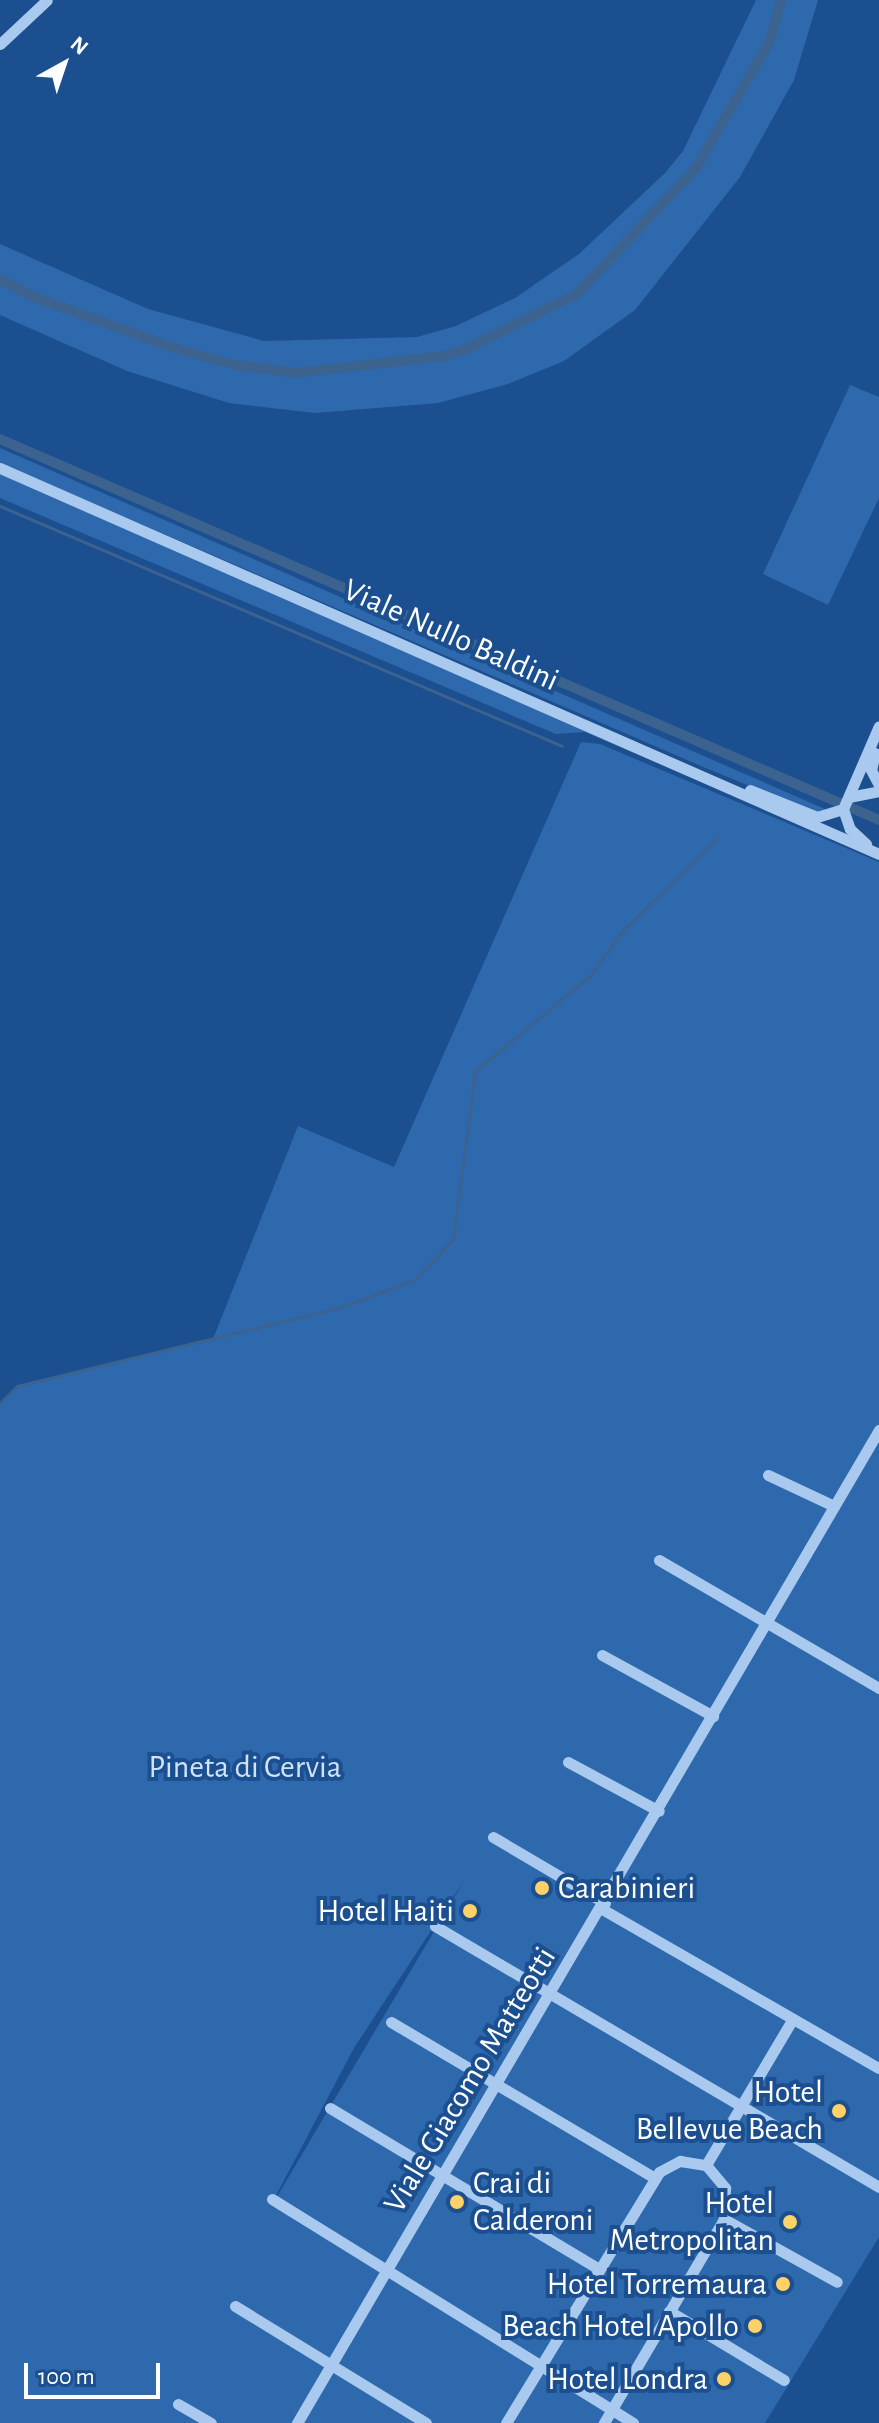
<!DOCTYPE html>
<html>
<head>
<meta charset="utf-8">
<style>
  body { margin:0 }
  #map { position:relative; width:879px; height:2423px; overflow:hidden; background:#1b4f8f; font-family:"Alegreya Sans",sans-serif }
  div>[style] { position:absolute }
  .green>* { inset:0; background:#2e69ad }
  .stream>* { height:3px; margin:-1.5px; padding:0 1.5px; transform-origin:1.5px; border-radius:1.5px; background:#3c6290 }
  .canal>* { height:10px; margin:-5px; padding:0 5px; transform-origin:5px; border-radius:5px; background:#3c6290 }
  .minor>* { height:11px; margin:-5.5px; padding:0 5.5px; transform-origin:5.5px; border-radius:5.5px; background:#a9c9ee }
  .dots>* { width:22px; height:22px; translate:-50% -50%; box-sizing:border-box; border:4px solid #1b4f8f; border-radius:50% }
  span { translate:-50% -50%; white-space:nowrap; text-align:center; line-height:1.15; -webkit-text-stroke:8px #1b4f8f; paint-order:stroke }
  .street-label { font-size:32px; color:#fff }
  .park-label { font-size:32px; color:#cfe3fa }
  .poi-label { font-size:32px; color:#fff }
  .left { translate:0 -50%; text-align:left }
  .right { translate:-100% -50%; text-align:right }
  .north { position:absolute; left:24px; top:24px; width:80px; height:80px; -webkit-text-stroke:6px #1b4f8f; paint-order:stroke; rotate:40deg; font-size:22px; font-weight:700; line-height:32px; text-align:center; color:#fff }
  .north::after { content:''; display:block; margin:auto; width:28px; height:36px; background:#fff; clip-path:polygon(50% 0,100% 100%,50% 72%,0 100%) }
  .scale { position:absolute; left:24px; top:2363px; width:136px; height:36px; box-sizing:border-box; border:4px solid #fff; border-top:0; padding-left:10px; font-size:24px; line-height:28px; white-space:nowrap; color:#fff; -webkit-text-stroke:6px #1b4f8f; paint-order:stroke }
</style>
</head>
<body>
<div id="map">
  <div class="green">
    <div style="clip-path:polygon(756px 0,818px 0,794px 80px,740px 177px,635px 310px,564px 361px,508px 384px,438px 403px,315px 413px,229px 403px,127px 371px,0 315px,0 244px,148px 309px,264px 341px,417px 337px,456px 326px,515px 298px,579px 254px,666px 172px,683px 151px)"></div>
    <div style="clip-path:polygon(850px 385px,879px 397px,879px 498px,828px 605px,763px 574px)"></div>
    <div style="clip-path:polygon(0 448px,825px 809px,824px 812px,815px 813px,701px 766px,0 463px)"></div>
    <div style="clip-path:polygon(0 473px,732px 795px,585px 732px,556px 734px,0 498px)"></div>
    <div style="clip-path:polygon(evenodd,581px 742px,600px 744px,879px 862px,879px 2237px,765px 2423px,0 2423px,0 1404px,18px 1386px,213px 1339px,298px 1126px,394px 1167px,581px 742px,465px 1879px,272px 2205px,271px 2205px,354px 2048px,465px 1879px)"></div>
  </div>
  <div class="stream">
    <div style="left:0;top:506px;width:611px;rotate:23.12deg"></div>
    <div style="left:0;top:1403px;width:24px;rotate:-45deg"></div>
    <div style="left:17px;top:1386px;width:330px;rotate:-13.7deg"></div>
    <div style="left:338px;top:1308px;width:82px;rotate:-20deg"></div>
    <div style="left:415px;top:1280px;width:56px;rotate:-47.2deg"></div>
    <div style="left:453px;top:1239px;width:169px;rotate:-82.5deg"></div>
    <div style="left:475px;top:1071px;width:149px;rotate:-39.6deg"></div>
    <div style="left:590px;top:976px;width:57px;rotate:-54.3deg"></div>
    <div style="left:623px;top:930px;width:131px;rotate:-44.1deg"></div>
  </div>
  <div class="canal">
    <div style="left:0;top:279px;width:38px;rotate:28deg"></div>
    <div style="left:34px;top:297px;width:152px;rotate:20deg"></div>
    <div style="left:177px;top:349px;width:61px;rotate:15.2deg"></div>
    <div style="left:236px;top:365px;width:61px;rotate:7.6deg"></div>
    <div style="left:296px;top:373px;width:150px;rotate:-6.5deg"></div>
    <div style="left:445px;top:356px;width:22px;rotate:-18deg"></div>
    <div style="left:466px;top:349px;width:124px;rotate:-26.4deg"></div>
    <div style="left:577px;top:294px;width:173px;rotate:-46.6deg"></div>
    <div style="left:696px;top:168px;width:147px;rotate:-59.8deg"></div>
    <div style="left:770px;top:41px;width:42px;rotate:-75deg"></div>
    <div style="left:0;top:439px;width:958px;rotate:23.43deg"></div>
  </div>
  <div class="minor">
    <div style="left:0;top:44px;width:64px;rotate:-43.1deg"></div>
    <div style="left:0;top:468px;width:960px;rotate:23.71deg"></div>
    <div style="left:875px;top:753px;width:17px;rotate:103deg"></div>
    <div style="left:871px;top:770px;width:17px;rotate:62deg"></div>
    <div style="left:750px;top:790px;width:72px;rotate:21.9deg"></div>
    <div style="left:817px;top:817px;width:27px;rotate:-17deg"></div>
    <div style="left:843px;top:809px;width:90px;rotate:-66.6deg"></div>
    <div style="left:849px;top:797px;width:31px;rotate:-11deg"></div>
    <div style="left:843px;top:809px;width:21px;rotate:71deg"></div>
    <div style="left:850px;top:829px;width:22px;rotate:43deg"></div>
    <div style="left:768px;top:1475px;width:73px;rotate:25.2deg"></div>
    <div style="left:659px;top:1560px;width:255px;rotate:30.2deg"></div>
    <div style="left:602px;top:1655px;width:127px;rotate:28.8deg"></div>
    <div style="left:568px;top:1762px;width:103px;rotate:28.3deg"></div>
    <div style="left:493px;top:1837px;width:130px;rotate:30.5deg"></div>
    <div style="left:602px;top:1909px;width:319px;rotate:29.9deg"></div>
    <div style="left:435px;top:1926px;width:515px;rotate:30.45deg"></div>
    <div style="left:391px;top:2022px;width:307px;rotate:30.6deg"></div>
    <div style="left:330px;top:2108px;width:313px;rotate:30.9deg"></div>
    <div style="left:706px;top:2165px;width:169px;rotate:-59.3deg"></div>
    <div style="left:272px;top:2199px;width:425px;rotate:31.8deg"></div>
    <div style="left:724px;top:2219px;width:129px;rotate:29.1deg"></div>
    <div style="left:235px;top:2306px;width:224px;rotate:31.5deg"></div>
    <div style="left:669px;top:2311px;width:134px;rotate:31deg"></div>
    <div style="left:178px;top:2404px;width:38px;rotate:30deg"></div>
    <div style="left:297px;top:2423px;width:1151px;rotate:-59.63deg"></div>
    <div style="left:506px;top:2423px;width:294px;rotate:-58.6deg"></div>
    <div style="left:659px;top:2172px;width:24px;rotate:-28deg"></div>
    <div style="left:680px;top:2161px;width:26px;rotate:9deg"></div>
    <div style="left:706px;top:2165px;width:30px;rotate:50deg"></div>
    <div style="left:725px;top:2188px;width:31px;rotate:92deg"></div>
    <div style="left:724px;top:2219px;width:237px;rotate:120.5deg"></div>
  </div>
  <div class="dots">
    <div style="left:542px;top:1888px;background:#ffd166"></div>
    <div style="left:470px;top:1911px;background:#ffd166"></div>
    <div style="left:839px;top:2111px;background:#ffd166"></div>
    <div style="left:457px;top:2202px;background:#ffd166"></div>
    <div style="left:790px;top:2222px;background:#ffd166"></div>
    <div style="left:783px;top:2284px;background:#ffd166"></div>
    <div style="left:755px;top:2326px;background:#ffd166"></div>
    <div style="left:724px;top:2379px;background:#ffd166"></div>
  </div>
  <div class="street-label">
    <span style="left:451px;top:635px;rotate:24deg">Viale Nullo Baldini</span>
    <span style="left:470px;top:2080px;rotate:-59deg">Viale Giacomo Matteotti</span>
  </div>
  <div class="park-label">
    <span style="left:245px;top:1767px">Pineta di Cervia</span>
  </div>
  <div class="poi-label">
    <span class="left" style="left:558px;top:1888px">Carabinieri</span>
    <span class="right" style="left:454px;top:1911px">Hotel Haiti</span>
    <span class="right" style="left:823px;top:2111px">Hotel<br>Bellevue Beach</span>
    <span class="left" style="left:473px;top:2202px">Crai di<br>Calderoni</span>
    <span class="right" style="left:774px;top:2222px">Hotel<br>Metropolitan</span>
    <span class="right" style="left:767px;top:2284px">Hotel Torremaura</span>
    <span class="right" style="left:739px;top:2326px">Beach Hotel Apollo</span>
    <span class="right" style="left:708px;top:2379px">Hotel Londra</span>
  </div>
  <div class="north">N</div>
  <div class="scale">100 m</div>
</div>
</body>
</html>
